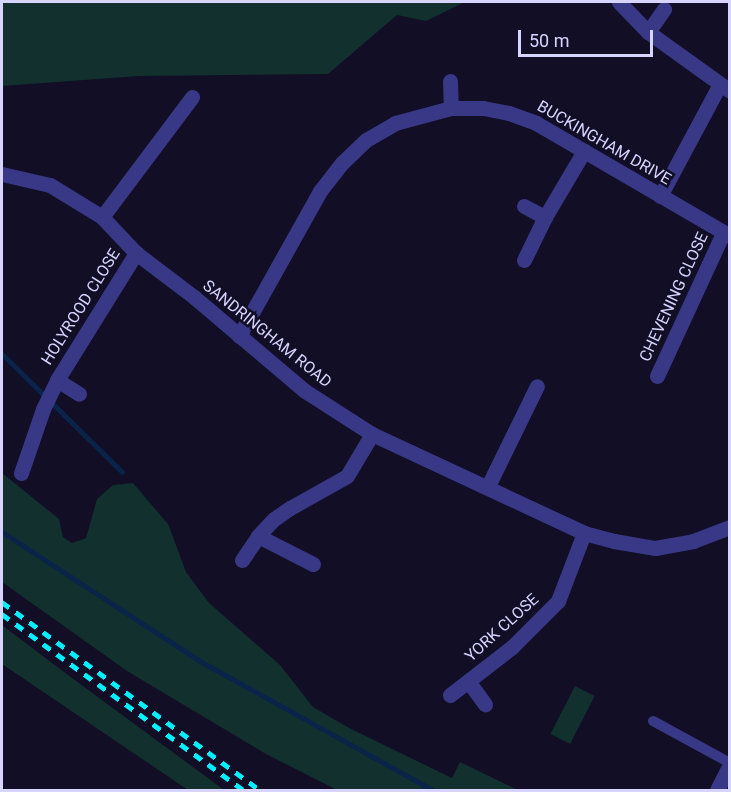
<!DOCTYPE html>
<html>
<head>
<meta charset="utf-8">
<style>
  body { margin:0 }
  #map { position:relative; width:731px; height:792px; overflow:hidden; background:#110e26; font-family:Roboto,sans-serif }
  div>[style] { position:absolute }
  .green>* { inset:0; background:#11302e; transform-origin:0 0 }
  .stream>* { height:5px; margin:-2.5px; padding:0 2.5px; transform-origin:2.5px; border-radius:2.5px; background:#0a2449 }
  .pedestrian>* { height:10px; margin:-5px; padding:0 5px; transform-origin:5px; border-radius:5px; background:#383887 }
  .minor>* { height:15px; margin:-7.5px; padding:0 7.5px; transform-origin:7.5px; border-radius:7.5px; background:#383887 }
  .rail>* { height:4.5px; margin-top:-2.25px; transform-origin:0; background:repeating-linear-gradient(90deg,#00f0ff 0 9px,transparent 0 17px) }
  span { translate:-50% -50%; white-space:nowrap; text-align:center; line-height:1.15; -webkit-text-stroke:5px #110e26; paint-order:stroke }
  .street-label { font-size:16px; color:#d7d4ff }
  .frame { position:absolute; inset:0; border:3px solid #d7d4ff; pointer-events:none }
  .scale { position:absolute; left:518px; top:30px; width:135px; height:27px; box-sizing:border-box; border:3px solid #d7d4ff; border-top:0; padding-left:8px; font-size:18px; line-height:21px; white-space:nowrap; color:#d7d4ff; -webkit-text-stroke:4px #110e26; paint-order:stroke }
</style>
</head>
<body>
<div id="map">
  <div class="green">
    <div style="clip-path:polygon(2px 2px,465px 2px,426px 21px,397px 15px,328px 74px,139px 76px,2px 86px)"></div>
    <div style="clip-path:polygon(2px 473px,59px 519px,63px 537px,72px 543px,86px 538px,97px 499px,113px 485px,133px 483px,168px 524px,186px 572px,209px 603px,280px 665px,313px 707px,349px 728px,452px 778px,460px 762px,518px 790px,337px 790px,266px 754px,127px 671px,2px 582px)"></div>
    <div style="clip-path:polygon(2px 625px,64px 672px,224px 790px,188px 790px,2px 664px)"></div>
    <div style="left:575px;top:686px;width:22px;height:54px;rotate:27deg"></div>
  </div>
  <div class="stream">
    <div style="left:2px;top:354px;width:168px;rotate:44.5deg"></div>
    <div style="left:2px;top:532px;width:234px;rotate:33.1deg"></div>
    <div style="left:198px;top:660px;width:269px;rotate:29deg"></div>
  </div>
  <div class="pedestrian">
    <div style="left:653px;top:721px;width:88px;rotate:28.6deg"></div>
  </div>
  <div class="minor">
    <div style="left:619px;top:2px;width:42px;rotate:46deg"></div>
    <div style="left:648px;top:32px;width:101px;rotate:35.7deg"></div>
    <div style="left:648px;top:32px;width:28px;rotate:-55deg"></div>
    <div style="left:450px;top:81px;width:27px;rotate:88deg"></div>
    <div style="left:2px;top:174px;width:49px;rotate:12.9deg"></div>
    <div style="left:50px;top:185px;width:61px;rotate:31.6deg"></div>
    <div style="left:102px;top:217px;width:50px;rotate:46.6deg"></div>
    <div style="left:136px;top:253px;width:73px;rotate:37.2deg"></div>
    <div style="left:194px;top:297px;width:145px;rotate:40.3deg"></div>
    <div style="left:305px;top:391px;width:80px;rotate:32.7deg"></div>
    <div style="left:372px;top:434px;width:234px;rotate:25deg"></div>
    <div style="left:584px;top:533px;width:31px;rotate:15deg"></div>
    <div style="left:614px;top:541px;width:42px;rotate:9.7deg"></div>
    <div style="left:655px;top:548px;width:39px;rotate:-10deg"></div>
    <div style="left:693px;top:541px;width:40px;rotate:-21deg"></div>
    <div style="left:660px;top:196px;width:127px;rotate:-61.8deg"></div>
    <div style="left:524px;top:206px;width:24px;rotate:28deg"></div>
    <div style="left:102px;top:217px;width:150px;rotate:-53.1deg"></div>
    <div style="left:524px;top:260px;width:48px;rotate:-64deg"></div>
    <div style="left:545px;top:217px;width:77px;rotate:-59.4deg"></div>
    <div style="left:239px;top:336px;width:166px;rotate:-60.8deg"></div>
    <div style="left:320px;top:191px;width:36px;rotate:-52deg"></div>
    <div style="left:342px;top:163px;width:33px;rotate:-44deg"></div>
    <div style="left:366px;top:140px;width:34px;rotate:-30deg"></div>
    <div style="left:395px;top:123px;width:58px;rotate:-15deg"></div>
    <div style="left:451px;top:108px;width:32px"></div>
    <div style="left:483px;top:108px;width:26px;rotate:11deg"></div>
    <div style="left:509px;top:113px;width:29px;rotate:20deg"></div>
    <div style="left:536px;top:123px;width:225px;rotate:30.2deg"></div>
    <div style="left:657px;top:376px;width:157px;rotate:-65.2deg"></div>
    <div style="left:57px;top:380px;width:26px;rotate:32deg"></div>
    <div style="left:21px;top:473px;width:68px;rotate:-71deg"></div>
    <div style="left:43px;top:409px;width:32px;rotate:-64deg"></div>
    <div style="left:57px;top:380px;width:150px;rotate:-58.1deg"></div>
    <div style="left:488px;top:486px;width:111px;rotate:-63.9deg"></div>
    <div style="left:242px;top:560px;width:29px;rotate:-56deg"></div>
    <div style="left:313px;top:564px;width:62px;rotate:-153deg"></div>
    <div style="left:258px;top:536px;width:23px;rotate:-47deg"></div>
    <div style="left:274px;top:519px;width:19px;rotate:-35deg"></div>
    <div style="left:290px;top:508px;width:65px;rotate:-29.3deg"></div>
    <div style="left:347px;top:476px;width:49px;rotate:-59.2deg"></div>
    <div style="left:468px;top:681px;width:29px;rotate:54deg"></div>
    <div style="left:450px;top:695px;width:78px;rotate:-37.7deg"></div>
    <div style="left:512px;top:647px;width:65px;rotate:-45deg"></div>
    <div style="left:558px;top:601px;width:73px;rotate:-69.1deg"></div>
    <div style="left:717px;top:790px;width:29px;rotate:-63deg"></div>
  </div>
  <div class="rail">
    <div style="left:2px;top:602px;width:319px;rotate:36.1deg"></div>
    <div style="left:2px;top:614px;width:298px;rotate:36.1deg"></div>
  </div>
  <div class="street-label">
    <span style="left:604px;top:143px;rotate:30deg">BUCKINGHAM DRIVE</span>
    <span style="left:674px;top:297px;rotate:-65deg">CHEVENING CLOSE</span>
    <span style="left:81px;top:307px;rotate:-58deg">HOLYROOD CLOSE</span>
    <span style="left:267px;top:334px;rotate:39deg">SANDRINGHAM ROAD</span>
    <span style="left:502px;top:628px;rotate:-42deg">YORK CLOSE</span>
  </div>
  <div class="frame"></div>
  <div class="scale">50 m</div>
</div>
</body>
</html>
